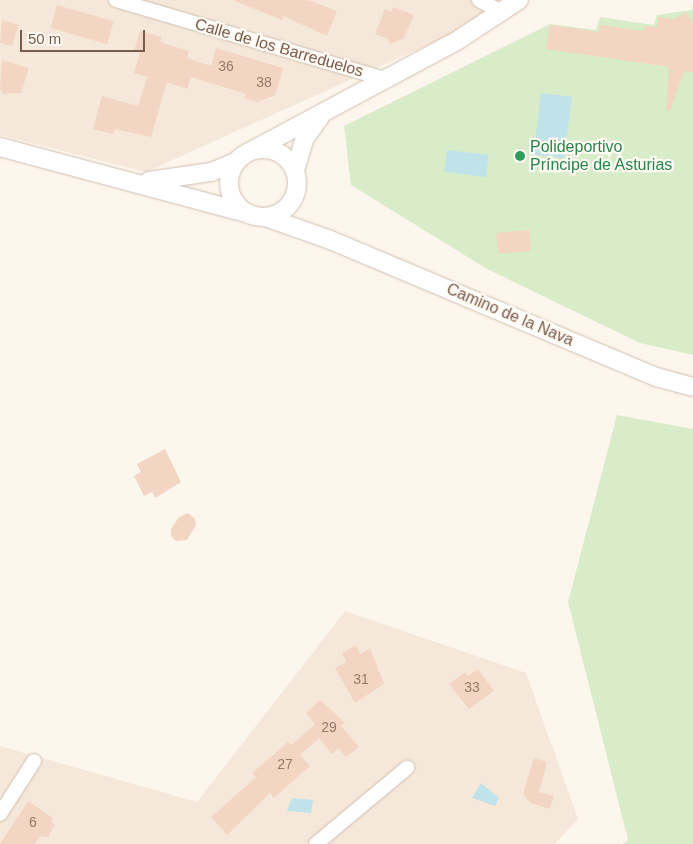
<!DOCTYPE html>
<html>
<head>
<meta charset="utf-8">
<style>
  body { margin:0 }
  #map { position:relative; width:693px; height:844px; overflow:hidden; background:#fdf6ec; font-family:Arial,sans-serif }
  div>[style] { position:absolute }
  .residential>* { inset:0; background:#f5e8da }
  .green>* { inset:0; background:#d8ecc9 }
  .water>* { inset:0; background:#bfe3e8; transform-origin:0 0 }
  .building>* { inset:0; background:#f3d5c3; transform-origin:0 0 }
  .roads { filter:drop-shadow(0 0 1px #d1beb0) drop-shadow(0 0 1px #d1beb0) }
  .minor>* { height:14px; margin:-7px; padding:0 7px; transform-origin:7px; border-radius:7px; background:#fff }
  .tertiary>* { height:18px; margin:-9px; padding:0 9px; transform-origin:9px; border-radius:9px; background:#fff }
  .tertiary>.ring { margin:-9px; padding:0; box-sizing:content-box; background:none; border:18px solid #fff; border-radius:50% }
  .dots>* { width:14px; height:14px; translate:-50% -50%; box-sizing:border-box; border:2px solid #fffaf3; border-radius:50% }
  span { translate:-50% -50%; white-space:nowrap; text-align:center; line-height:1.15; -webkit-text-stroke:4.5px #fffaf3; paint-order:stroke }
  .number-label { font-size:14px; color:#987a6a }
  .number-label span { -webkit-text-stroke-width:0 }
  .street-label { font-size:16px; color:#7a5c4d }
  .leisure-label { font-size:16px; color:#27864d }
  .left { translate:0 -50%; text-align:left }
  .scale { position:absolute; left:20px; top:30px; width:125px; height:22px; box-sizing:border-box; border:2px solid #7a5c4d; border-top:0; padding-left:6px; font-size:15px; line-height:18px; white-space:nowrap; color:#7a5c4d; -webkit-text-stroke:4px #fffaf3; paint-order:stroke }
</style>
</head>
<body>
<div id="map">
  <div class="residential">
    <div style="clip-path:polygon(0 0,527px 0,146px 172px,0 135px)"></div>
    <div style="clip-path:polygon(345px 611px,526px 673px,578px 819px,555px 844px,0 844px,0 746px,197px 802px)"></div>
  </div>
  <div class="green">
    <div style="clip-path:polygon(693px 3px,693px 355px,640px 343px,487px 269px,351px 185px,344px 126px,550px 24px,596px 30px,600px 17px,654px 25px,657px 15px,692px 10px)"></div>
    <div style="clip-path:polygon(617px 415px,693px 429px,693px 844px,623px 844px,628px 840px,568px 602px)"></div>
  </div>
  <div class="water">
    <div style="left:541px;top:93px;width:31px;height:62px;rotate:7deg"></div>
    <div style="left:447px;top:150px;width:42px;height:22px;rotate:7deg"></div>
    <div style="clip-path:polygon(481px 783px,499px 798px,495px 806px,472px 798px)"></div>
    <div style="clip-path:polygon(292px 798px,313px 800px,311px 813px,287px 811px)"></div>
  </div>
  <div class="building">
    <div style="clip-path:polygon(233px 0,308px 0,337px 11px,327px 36px,283px 16px,282px 20px)"></div>
    <div style="left:57px;top:5px;width:59px;height:24px;rotate:16deg"></div>
    <div style="clip-path:polygon(393px 7px,414px 15px,404px 38px,390px 44px,388px 39px,375px 34px,385px 9px,391px 12px)"></div>
    <div style="clip-path:polygon(686px 12px,693px 23px,693px 72px,684px 71px,670px 111px,666px 110px,669px 67px,546px 49px,550px 25px,599px 32px,600px 25px,643px 31px,644px 26px,657px 27px,658px 17px,674px 19px)"></div>
    <div style="clip-path:polygon(2px 20px,19px 25px,12px 46px,0 43px)"></div>
    <div style="clip-path:polygon(140px 31px,162px 37px,160px 42px,189px 51px,187px 58px,211px 66px,216px 48px,283px 68px,275px 95px,258px 102px,244px 98px,246px 94px,191px 77px,187px 89px,167px 82px,151px 137px,115px 129px,113px 134px,93px 129px,102px 96px,138px 106px,147px 77px,134px 73px,140px 53px,134px 51px)"></div>
    <div style="clip-path:polygon(2px 60px,29px 68px,21px 93px,3px 94px,0 89px)"></div>
    <div style="left:529px;top:230px;width:21px;height:33px;rotate:85deg"></div>
    <div style="clip-path:polygon(165px 449px,181px 482px,155px 498px,152px 492px,144px 496px,134px 476px,141px 472px,137px 464px)"></div>
    <div style="clip-path:polygon(188px 513px,195px 519px,196px 525px,187px 540px,176px 541px,171px 536px,171px 529px,179px 517px)"></div>
    <div style="clip-path:polygon(356px 645px,360px 654px,370px 648px,384px 684px,355px 703px,335px 668px,346px 662px,342px 653px)"></div>
    <div style="clip-path:polygon(478px 669px,494px 691px,469px 709px,449px 684px,465px 672px,468px 676px)"></div>
    <div style="clip-path:polygon(320px 700px,345px 723px,341px 726px,359px 747px,346px 757px,339px 748px,332px 754px,319px 738px,300px 755px,310px 766px,274px 798px,270px 793px,227px 835px,211px 817px,256px 777px,252px 773px,288px 742px,291px 745px,315px 724px,306px 713px)"></div>
    <div style="clip-path:polygon(534px 758px,547px 762px,539px 792px,554px 796px,550px 809px,530px 803px,523px 794px)"></div>
    <div style="clip-path:polygon(28px 801px,53px 818px,51px 821px,55px 824px,48px 837px,40px 836px,35px 844px,0 844px)"></div>
  </div>
  <div class="roads">
    <div class="minor">
      <div style="left:116px;top:0;width:280px;rotate:16.4deg"></div>
      <div style="left:479px;top:0;width:24px;rotate:28deg"></div>
      <div style="left:0;top:814px;width:63px;rotate:-57.3deg"></div>
      <div style="left:316px;top:844px;width:119px;rotate:-39.9deg"></div>
    </div>
    <div class="tertiary">
      <div style="left:0;top:147px;width:252px;rotate:15deg"></div>
      <div class="ring" style="left:229px;top:149px;width:50px;height:50px"></div>
      <div style="left:255px;top:149px;width:230px;rotate:-28.2deg"></div>
      <div style="left:458px;top:40px;width:73px;rotate:-33.3deg"></div>
      <div style="left:295px;top:170px;width:34px;rotate:-73deg"></div>
      <div style="left:305px;top:138px;width:24px;rotate:-54deg"></div>
      <div style="left:149px;top:181px;width:63px;rotate:-8.3deg"></div>
      <div style="left:211px;top:172px;width:27px;rotate:-22deg"></div>
      <div style="left:268px;top:218px;width:64px;rotate:19.3deg"></div>
      <div style="left:328px;top:239px;width:356px;rotate:22.8deg"></div>
      <div style="left:656px;top:377px;width:38px;rotate:15deg"></div>
    </div>
  </div>
  <div class="dots">
    <div style="left:520px;top:156px;background:#2e9e5b"></div>
  </div>
  <div class="number-label">
    <span style="left:226px;top:66px">36</span>
    <span style="left:264px;top:82px">38</span>
    <span style="left:361px;top:679px">31</span>
    <span style="left:472px;top:687px">33</span>
    <span style="left:329px;top:727px">29</span>
    <span style="left:285px;top:764px">27</span>
    <span style="left:33px;top:822px">6</span>
  </div>
  <div class="street-label">
    <span style="left:279px;top:48px;rotate:16deg">Calle de los Barreduelos</span>
    <span style="left:510px;top:315px;rotate:23deg">Camino de la Nava</span>
  </div>
  <div class="leisure-label">
    <span class="left" style="left:530px;top:156px">Polideportivo<br>Príncipe de Asturias</span>
  </div>
  <div class="scale">50 m</div>
</div>
</body>
</html>
